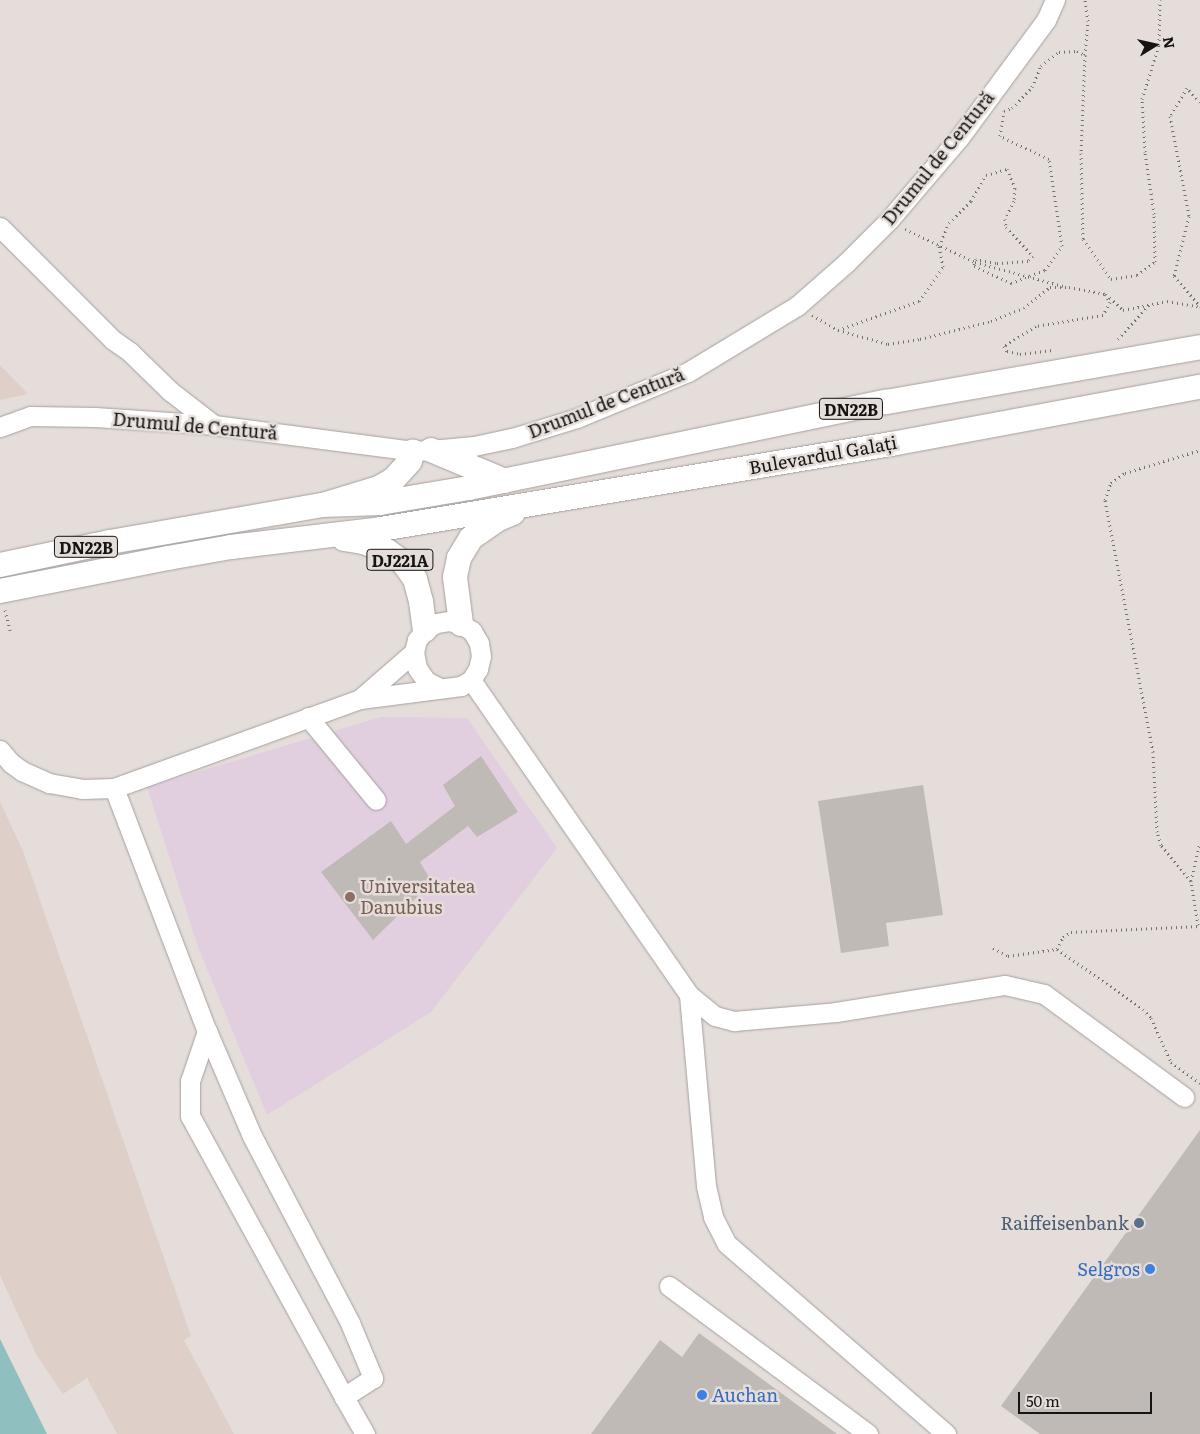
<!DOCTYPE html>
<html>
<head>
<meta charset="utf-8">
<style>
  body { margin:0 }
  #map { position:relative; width:1200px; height:1434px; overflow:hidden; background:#e4ddda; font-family:Literata,serif }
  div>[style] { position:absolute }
  .built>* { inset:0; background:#decfc9 }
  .education>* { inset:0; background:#e1cfdf }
  .water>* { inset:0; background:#8fbfbf }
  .building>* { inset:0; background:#bfbab5 }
  .path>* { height:3px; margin-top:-1.5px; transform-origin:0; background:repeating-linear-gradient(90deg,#75716f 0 1px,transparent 0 5px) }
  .roads { filter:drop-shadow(0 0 1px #a6a09d) drop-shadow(0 0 1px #a6a09d) }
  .minor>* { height:19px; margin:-9.5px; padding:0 9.5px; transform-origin:9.5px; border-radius:9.5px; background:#fff }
  .major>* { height:24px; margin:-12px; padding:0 12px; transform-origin:12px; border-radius:12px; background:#fff }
  .dots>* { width:14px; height:14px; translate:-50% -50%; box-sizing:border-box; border:2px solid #e4ddda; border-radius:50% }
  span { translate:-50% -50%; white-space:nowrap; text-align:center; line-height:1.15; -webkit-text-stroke:5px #e4ddda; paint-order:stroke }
  .shield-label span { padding:1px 4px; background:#e4ddda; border:1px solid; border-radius:4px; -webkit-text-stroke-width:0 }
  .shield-label { font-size:16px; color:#161413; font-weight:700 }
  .street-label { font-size:18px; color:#161413 }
  .education-label { font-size:18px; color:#785e54 }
  .left { translate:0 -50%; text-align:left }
  .service-label { font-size:18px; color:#4e5e75 }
  .right { translate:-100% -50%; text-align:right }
  .shop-label { font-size:18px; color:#366cbe }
  .north { position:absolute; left:1130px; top:20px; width:50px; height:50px; -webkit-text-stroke:4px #e4ddda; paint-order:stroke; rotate:80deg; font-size:14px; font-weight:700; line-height:20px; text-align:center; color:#161413 }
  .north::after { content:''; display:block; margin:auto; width:18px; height:22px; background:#161413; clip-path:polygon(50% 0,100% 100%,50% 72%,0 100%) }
  .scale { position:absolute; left:1018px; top:1392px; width:134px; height:22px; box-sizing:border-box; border:2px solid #161413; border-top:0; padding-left:6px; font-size:15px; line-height:18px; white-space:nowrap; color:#161413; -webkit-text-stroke:4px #e4ddda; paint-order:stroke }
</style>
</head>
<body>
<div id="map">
  <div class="built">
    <div style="clip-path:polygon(0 365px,28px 394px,0 400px)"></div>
    <div style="clip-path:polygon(0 802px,23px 851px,191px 1336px,184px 1340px,234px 1434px,117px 1434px,87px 1378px,63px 1394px,37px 1356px,0 1275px)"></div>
  </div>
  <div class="education">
    <div style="clip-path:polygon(381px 717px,467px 718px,557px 848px,431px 1012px,267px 1115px,198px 947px,147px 787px)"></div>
  </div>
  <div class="water">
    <div style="clip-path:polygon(0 1339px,47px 1434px,0 1434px)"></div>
  </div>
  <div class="building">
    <div style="clip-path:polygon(481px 756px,518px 812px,477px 837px,468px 826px,420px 862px,432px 882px,373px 940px,321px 872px,391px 821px,406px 844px,455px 806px,443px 785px)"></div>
    <div style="clip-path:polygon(923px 785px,943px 915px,886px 923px,889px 946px,841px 953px,818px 801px)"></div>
    <div style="clip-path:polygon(1200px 1130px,1200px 1434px,1040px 1434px,1001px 1406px)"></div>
    <div style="clip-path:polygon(699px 1333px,837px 1434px,591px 1434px,660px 1340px,682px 1357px)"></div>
  </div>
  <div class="path">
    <div style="left:1085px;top:55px;width:34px;rotate:-85deg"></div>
    <div style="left:1088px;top:21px;width:21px;rotate:-98deg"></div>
    <div style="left:1200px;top:102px;width:19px;rotate:-133deg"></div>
    <div style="left:1187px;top:88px;width:33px;rotate:121deg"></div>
    <div style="left:1170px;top:116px;width:102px;rotate:79.2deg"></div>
    <div style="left:1189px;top:216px;width:62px;rotate:104deg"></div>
    <div style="left:1174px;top:276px;width:40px;rotate:49deg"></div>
    <div style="left:905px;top:229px;width:77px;rotate:25.2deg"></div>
    <div style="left:975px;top:262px;width:91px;rotate:15.3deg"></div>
    <div style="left:1106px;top:294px;width:23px;rotate:43deg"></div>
    <div style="left:1123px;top:310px;width:45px;rotate:-11.6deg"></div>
    <div style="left:1167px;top:301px;width:34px;rotate:10deg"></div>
    <div style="left:812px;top:315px;width:30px;rotate:30deg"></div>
    <div style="left:838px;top:330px;width:52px;rotate:15.6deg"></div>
    <div style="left:888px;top:344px;width:32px;rotate:-9deg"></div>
    <div style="left:920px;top:339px;width:73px;rotate:-14.2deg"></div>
    <div style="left:991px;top:321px;width:35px;rotate:-22deg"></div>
    <div style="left:1024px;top:308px;width:33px;rotate:-39deg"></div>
    <div style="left:1050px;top:287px;width:19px"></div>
    <div style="left:1069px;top:287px;width:37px;rotate:11deg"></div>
    <div style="left:1105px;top:294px;width:9px;rotate:58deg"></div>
    <div style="left:1110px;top:302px;width:15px;rotate:118deg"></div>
    <div style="left:1103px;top:315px;width:68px;rotate:170.7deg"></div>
    <div style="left:1036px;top:326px;width:38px;rotate:148deg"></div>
    <div style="left:1004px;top:346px;width:6px;rotate:59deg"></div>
    <div style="left:1007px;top:351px;width:13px;rotate:13deg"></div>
    <div style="left:1020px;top:354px;width:35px;rotate:-7deg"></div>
    <div style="left:838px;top:330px;width:86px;rotate:-19.7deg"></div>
    <div style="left:919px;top:301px;width:42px;rotate:-54.8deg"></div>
    <div style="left:943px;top:267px;width:21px;rotate:-101deg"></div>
    <div style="left:939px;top:246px;width:25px;rotate:-67deg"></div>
    <div style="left:949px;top:223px;width:31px;rotate:-45deg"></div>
    <div style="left:971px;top:201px;width:30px;rotate:-60deg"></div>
    <div style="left:986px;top:175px;width:22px;rotate:-16deg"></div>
    <div style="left:1007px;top:169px;width:21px;rotate:67deg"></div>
    <div style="left:1015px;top:188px;width:13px;rotate:94deg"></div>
    <div style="left:1014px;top:201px;width:20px;rotate:117deg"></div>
    <div style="left:1005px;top:219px;width:8px;rotate:83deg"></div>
    <div style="left:1006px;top:227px;width:40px;rotate:47deg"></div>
    <div style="left:1033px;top:256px;width:7px;rotate:135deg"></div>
    <div style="left:1028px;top:261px;width:32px;rotate:176deg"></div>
    <div style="left:996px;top:263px;width:20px;rotate:-169deg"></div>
    <div style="left:976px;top:259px;width:7px;rotate:106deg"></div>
    <div style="left:974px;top:266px;width:41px;rotate:24.7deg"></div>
    <div style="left:1011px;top:283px;width:36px;rotate:-21deg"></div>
    <div style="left:1045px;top:270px;width:29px;rotate:-55deg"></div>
    <div style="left:1062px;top:246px;width:88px;rotate:-98.5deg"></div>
    <div style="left:1049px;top:159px;width:54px;rotate:-154.9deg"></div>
    <div style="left:1000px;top:136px;width:25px;rotate:-81deg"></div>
    <div style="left:1004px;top:111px;width:9px;rotate:-21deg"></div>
    <div style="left:1012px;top:108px;width:29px;rotate:-46deg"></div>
    <div style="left:1032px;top:87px;width:23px;rotate:-67deg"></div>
    <div style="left:1041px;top:66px;width:23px;rotate:-38deg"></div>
    <div style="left:1059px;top:52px;width:18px;rotate:-3deg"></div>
    <div style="left:1077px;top:51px;width:9px;rotate:27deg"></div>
    <div style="left:1085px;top:55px;width:98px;rotate:92.3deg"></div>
    <div style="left:1081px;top:153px;width:86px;rotate:88.7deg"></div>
    <div style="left:1083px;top:239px;width:49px;rotate:55deg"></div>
    <div style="left:1111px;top:279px;width:26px;rotate:-9deg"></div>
    <div style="left:1137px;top:275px;width:22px;rotate:-36deg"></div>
    <div style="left:1155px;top:262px;width:48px;rotate:-91.2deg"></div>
    <div style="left:1154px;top:214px;width:63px;rotate:-98.3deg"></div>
    <div style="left:1145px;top:152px;width:53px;rotate:-93.2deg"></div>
    <div style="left:1142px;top:99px;width:57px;rotate:-72.5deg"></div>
    <div style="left:1159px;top:45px;width:45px;rotate:-88.7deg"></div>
    <div style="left:1118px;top:339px;width:47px;rotate:-47.6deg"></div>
    <div style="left:5px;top:610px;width:21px;rotate:76deg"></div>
    <div style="left:1191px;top:881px;width:47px;rotate:-129.8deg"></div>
    <div style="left:1161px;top:845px;width:14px;rotate:-107deg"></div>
    <div style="left:1157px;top:832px;width:80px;rotate:-92.9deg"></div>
    <div style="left:1153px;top:752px;width:257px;rotate:-100.8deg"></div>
    <div style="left:1105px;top:500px;width:18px;rotate:-71deg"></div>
    <div style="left:1111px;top:483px;width:17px;rotate:-36deg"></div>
    <div style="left:1125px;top:473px;width:78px;rotate:-17deg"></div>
    <div style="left:1198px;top:925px;width:45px;rotate:-99deg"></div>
    <div style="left:1191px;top:881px;width:40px;rotate:-77deg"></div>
    <div style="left:993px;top:948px;width:17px;rotate:28deg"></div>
    <div style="left:1008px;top:956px;width:49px;rotate:-8.1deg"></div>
    <div style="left:1057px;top:949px;width:105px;rotate:34.9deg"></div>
    <div style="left:1143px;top:1009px;width:12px;rotate:48deg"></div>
    <div style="left:1151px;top:1018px;width:48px;rotate:65.6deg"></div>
    <div style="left:1171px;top:1062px;width:36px;rotate:36deg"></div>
    <div style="left:1057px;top:949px;width:13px;rotate:-63deg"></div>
    <div style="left:1063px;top:937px;width:9px;rotate:-32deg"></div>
    <div style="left:1071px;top:932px;width:129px;rotate:-2.7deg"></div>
  </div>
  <div class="roads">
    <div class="minor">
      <div style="left:0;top:227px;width:160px;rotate:45deg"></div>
      <div style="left:113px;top:340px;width:21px;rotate:35deg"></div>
      <div style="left:130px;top:352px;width:56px;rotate:44.3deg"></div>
      <div style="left:170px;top:391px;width:56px;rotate:37.7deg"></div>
      <div style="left:0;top:427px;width:32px;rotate:-20deg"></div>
      <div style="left:30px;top:416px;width:65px;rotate:0.9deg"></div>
      <div style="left:95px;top:417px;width:119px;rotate:3.8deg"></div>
      <div style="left:214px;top:425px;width:201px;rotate:7.4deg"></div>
      <div style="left:413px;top:451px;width:18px;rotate:-3deg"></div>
      <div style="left:431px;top:450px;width:43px;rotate:-5.3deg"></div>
      <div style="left:474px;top:446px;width:39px;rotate:-12deg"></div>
      <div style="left:512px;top:438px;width:68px;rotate:-17.1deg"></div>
      <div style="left:577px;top:418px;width:120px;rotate:-22.5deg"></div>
      <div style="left:688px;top:372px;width:127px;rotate:-31.2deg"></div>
      <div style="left:797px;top:306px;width:65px;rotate:-41.3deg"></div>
      <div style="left:846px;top:263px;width:61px;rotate:-45deg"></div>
      <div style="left:889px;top:220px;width:108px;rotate:-49.5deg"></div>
      <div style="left:959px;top:138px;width:147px;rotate:-53.6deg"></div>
      <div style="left:1046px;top:20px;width:22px;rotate:-66deg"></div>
      <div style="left:471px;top:680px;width:383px;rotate:55.3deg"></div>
      <div style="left:689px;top:995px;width:33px;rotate:39deg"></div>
      <div style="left:715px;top:1016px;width:20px;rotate:15deg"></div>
      <div style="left:734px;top:1021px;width:102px;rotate:-5deg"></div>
      <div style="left:836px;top:1012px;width:171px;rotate:-9.1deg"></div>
      <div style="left:1005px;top:985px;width:40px;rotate:13deg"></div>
      <div style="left:1044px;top:994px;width:174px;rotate:36.3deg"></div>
      <div style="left:360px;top:699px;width:72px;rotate:-41deg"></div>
      <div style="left:308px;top:717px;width:107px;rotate:50.7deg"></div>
      <div style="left:0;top:750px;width:17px;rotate:50deg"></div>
      <div style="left:11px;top:763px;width:14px;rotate:36deg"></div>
      <div style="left:22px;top:771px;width:30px;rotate:24deg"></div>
      <div style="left:49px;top:783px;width:34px;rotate:10deg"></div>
      <div style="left:82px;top:789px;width:32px;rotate:-2deg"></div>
      <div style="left:114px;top:788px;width:262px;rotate:-19.9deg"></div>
      <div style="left:360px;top:699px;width:102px;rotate:-7.3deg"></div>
      <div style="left:461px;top:686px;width:12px;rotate:-31deg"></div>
      <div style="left:471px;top:680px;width:13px;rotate:-58deg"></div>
      <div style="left:478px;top:669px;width:13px;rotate:-77deg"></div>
      <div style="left:481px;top:656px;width:13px;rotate:-99deg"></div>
      <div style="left:479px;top:643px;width:14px;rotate:-120deg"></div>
      <div style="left:472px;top:631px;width:13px;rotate:-148deg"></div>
      <div style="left:461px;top:624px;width:12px;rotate:-166deg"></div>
      <div style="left:449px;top:621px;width:13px;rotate:171deg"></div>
      <div style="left:436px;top:623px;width:13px;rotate:148deg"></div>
      <div style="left:425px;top:630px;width:13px;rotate:129deg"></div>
      <div style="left:417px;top:640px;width:12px;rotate:104deg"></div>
      <div style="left:414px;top:652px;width:16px;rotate:79deg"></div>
      <div style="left:417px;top:668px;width:16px;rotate:55deg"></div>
      <div style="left:426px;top:681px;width:16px;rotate:27deg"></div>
      <div style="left:114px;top:788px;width:260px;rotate:69.1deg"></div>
      <div style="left:207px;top:1031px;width:114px;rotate:66.8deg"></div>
      <div style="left:252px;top:1136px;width:211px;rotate:62.3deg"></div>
      <div style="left:350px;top:1323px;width:60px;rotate:67.3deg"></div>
      <div style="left:373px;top:1378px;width:35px;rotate:147deg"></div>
      <div style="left:344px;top:1397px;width:320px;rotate:-118.7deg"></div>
      <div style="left:190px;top:1116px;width:35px;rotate:-90deg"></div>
      <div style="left:190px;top:1081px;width:53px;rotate:-71.2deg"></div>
      <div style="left:689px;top:995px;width:192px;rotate:84.9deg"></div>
      <div style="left:706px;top:1186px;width:32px;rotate:77deg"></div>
      <div style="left:713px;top:1217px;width:30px;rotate:63deg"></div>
      <div style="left:727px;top:1244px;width:290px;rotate:40.9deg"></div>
      <div style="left:669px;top:1286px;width:248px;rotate:36.6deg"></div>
      <div style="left:344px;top:1397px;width:43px;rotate:60.4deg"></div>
    </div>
    <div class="major">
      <div style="left:431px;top:450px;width:80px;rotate:22.7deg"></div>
      <div style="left:323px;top:505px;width:57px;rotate:-2deg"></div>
      <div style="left:380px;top:503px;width:90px;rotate:-9.6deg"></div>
      <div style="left:469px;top:488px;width:426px;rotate:-11.7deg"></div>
      <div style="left:886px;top:402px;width:319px;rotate:-9.9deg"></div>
      <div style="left:344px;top:539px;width:19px;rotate:9deg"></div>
      <div style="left:363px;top:542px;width:26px;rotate:21deg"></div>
      <div style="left:387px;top:551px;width:19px;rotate:35deg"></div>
      <div style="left:403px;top:562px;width:21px;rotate:55deg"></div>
      <div style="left:415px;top:579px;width:24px;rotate:75deg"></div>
      <div style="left:421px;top:602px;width:28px;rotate:82deg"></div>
      <div style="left:0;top:565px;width:112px;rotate:-11.8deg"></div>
      <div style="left:110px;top:542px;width:216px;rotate:-9.9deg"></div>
      <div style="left:323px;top:505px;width:59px;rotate:-16.9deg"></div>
      <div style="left:379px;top:488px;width:16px;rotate:-30deg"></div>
      <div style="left:393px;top:480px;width:25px;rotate:-48deg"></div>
      <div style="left:410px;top:461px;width:10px;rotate:-73deg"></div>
      <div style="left:0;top:591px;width:171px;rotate:-11.1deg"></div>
      <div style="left:168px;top:558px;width:64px;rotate:-9.9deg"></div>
      <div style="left:231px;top:547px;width:151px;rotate:-6.8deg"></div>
      <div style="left:381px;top:529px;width:517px;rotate:-9.46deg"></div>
      <div style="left:891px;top:444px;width:314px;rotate:-10.5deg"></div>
      <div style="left:461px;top:624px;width:47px;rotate:-97.3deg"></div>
      <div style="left:455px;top:577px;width:19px;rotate:-78deg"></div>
      <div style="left:459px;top:558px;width:23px;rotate:-59deg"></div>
      <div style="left:471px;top:538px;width:33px;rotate:-35deg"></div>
      <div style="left:498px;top:519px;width:16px;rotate:-22deg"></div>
    </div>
  </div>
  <div class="dots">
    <div style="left:350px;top:897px;background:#8d6e63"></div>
    <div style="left:1139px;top:1223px;background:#5c6f8a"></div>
    <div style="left:1150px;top:1269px;background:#3f7fe0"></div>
    <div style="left:702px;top:1395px;background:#3f7fe0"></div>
  </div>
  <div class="shield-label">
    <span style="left:851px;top:409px">DN22B</span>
    <span style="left:86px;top:547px">DN22B</span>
    <span style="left:400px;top:560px">DJ221A</span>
  </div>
  <div class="street-label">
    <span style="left:938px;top:158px;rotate:-51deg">Drumul de Centură</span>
    <span style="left:606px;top:403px;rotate:-21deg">Drumul de Centură</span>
    <span style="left:195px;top:426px;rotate:5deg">Drumul de Centură</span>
    <span style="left:823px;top:455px;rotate:-10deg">Bulevardul Galați</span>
  </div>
  <div class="education-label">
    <span class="left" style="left:360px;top:897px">Universitatea<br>Danubius</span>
  </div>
  <div class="service-label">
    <span class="right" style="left:1129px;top:1223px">Raiffeisenbank</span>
  </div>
  <div class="shop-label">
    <span class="right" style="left:1140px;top:1269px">Selgros</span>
    <span class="left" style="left:712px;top:1395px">Auchan</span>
  </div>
  <div class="north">N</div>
  <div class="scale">50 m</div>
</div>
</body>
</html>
